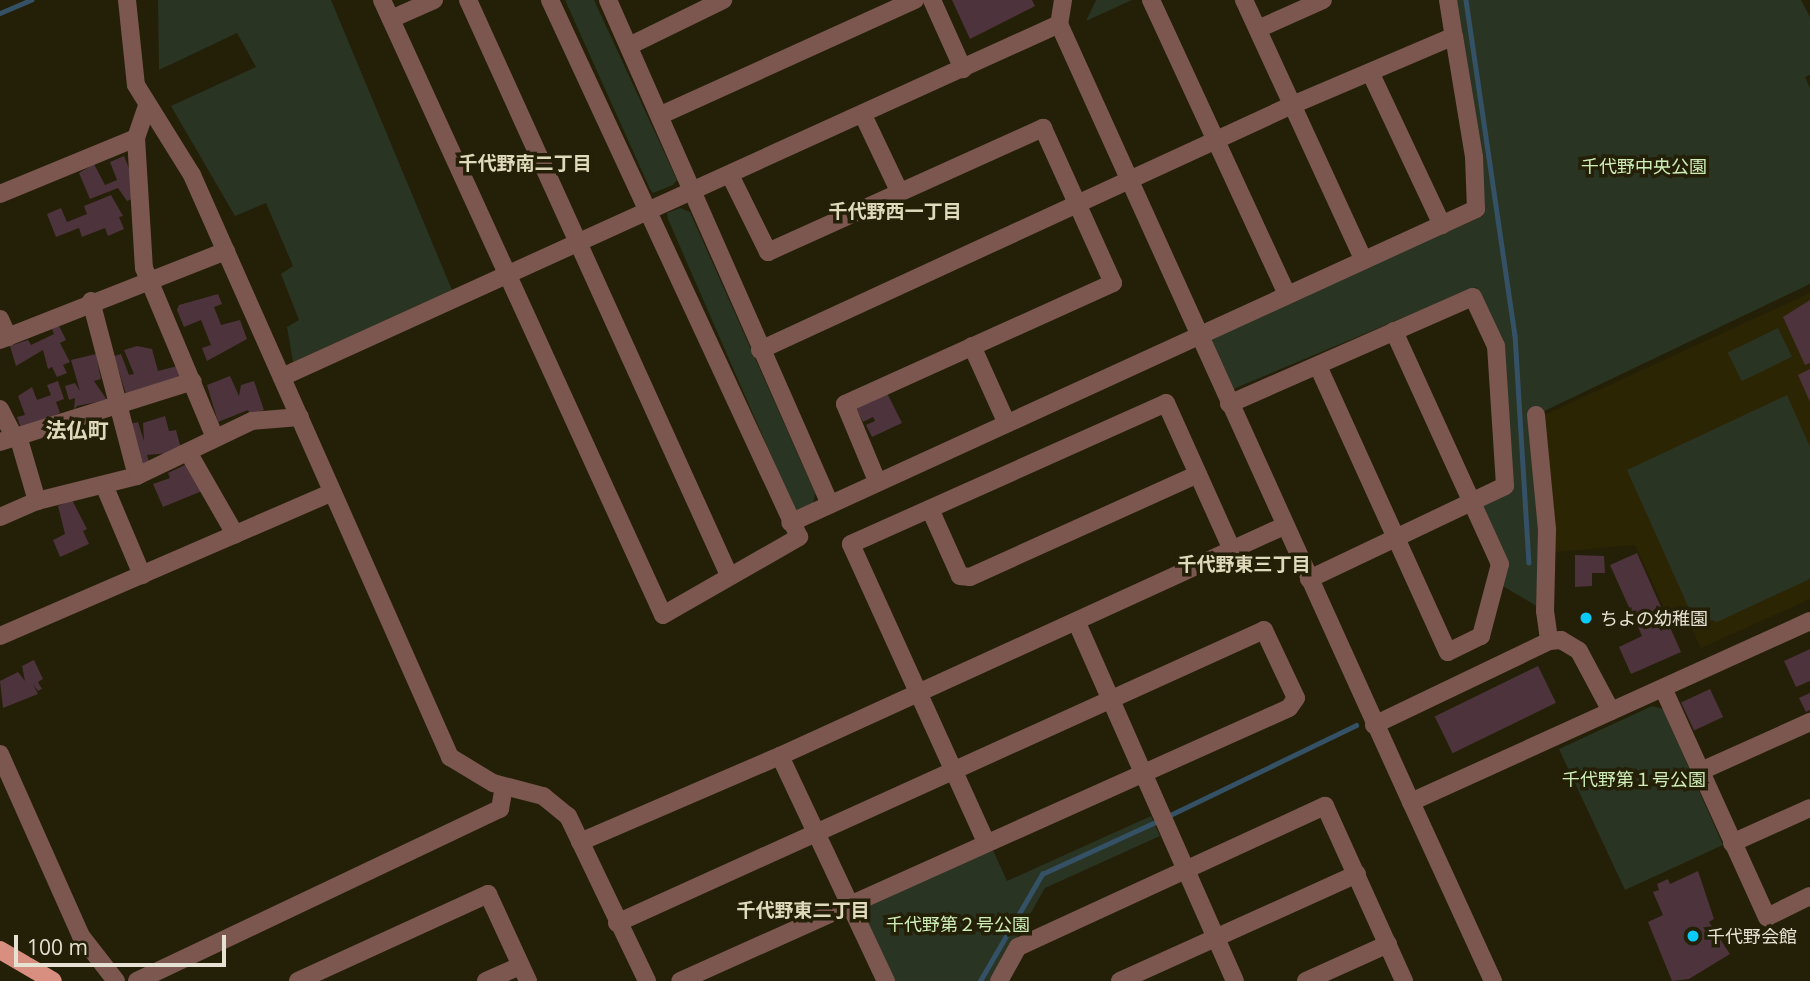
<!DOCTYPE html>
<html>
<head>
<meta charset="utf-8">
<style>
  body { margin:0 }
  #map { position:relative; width:1810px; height:981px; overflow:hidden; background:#241f07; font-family:"Open Sans","Noto Sans JP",sans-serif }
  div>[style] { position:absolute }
  .built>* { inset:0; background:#2c2504 }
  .green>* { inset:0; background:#2a3423; transform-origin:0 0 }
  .stream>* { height:4.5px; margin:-2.25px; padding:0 2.25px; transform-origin:2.25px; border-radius:2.25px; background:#345166 }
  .building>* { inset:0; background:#4c333c; transform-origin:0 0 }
  .minor>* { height:18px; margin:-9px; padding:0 9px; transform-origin:9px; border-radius:9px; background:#7b5750 }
  .major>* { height:18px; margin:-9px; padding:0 9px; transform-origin:9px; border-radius:9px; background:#d88f7f }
  .dots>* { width:19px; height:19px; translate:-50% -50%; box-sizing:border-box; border:4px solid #241f07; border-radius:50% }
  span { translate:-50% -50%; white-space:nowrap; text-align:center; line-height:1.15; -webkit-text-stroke:7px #241f07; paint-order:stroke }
  .park-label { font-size:18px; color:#ceedb7 }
  .poi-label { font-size:18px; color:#e5e2d4 }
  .left { translate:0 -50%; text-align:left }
  .neighbourhood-label { font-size:19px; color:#e0dabc; font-weight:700 }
  .quarter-label { font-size:21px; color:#e0dabc; font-weight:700 }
  .scale { position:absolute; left:14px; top:935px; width:212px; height:32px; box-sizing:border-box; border:4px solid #e5e2d4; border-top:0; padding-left:9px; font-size:21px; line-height:24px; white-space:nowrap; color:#e5e2d4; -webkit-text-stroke:5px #241f07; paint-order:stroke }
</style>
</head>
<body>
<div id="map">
  <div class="built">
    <div style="clip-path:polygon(1810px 293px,1810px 599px,1701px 648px,1686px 617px,1672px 625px,1635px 545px,1555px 552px,1542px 416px)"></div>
  </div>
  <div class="green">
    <div style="clip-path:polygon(158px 0,331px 0,452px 290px,293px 362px,287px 327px,299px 320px,281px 274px,293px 266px,266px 203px,235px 216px,171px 106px,256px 67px,237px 33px,159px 70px)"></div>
    <div style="clip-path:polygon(565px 0,594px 0,677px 180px,673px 185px,653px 193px,650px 189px)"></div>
    <div style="clip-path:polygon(1096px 0,1132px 0,1086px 21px)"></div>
    <div style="clip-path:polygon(1455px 0,1801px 0,1810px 17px,1810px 75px,1805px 77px,1810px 88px,1810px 284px,1536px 415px,1545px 611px,1501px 585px,1478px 505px,1509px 492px,1501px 341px,1476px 287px,1231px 390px,1209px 338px,1483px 216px)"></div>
    <div style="clip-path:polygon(680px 208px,690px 212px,815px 493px,813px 505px,797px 515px,668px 219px,667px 213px)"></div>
    <div style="left:1778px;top:328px;width:32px;height:56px;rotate:64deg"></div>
    <div style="clip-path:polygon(1787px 395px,1810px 447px,1810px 579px,1717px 622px,1691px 613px,1627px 470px)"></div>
    <div style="clip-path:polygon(1652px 706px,1663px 709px,1723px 845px,1625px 890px,1559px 749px)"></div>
    <div style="clip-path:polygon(1151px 816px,1160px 836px,1045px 888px,992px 981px,895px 981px,862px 911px,865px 904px,991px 846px,1007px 881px)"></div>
  </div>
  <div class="stream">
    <div style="left:1466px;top:0;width:339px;rotate:81.7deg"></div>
    <div style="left:1515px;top:335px;width:228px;rotate:86.5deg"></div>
    <div style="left:0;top:13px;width:34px;rotate:-23deg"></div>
    <div style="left:1166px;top:817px;width:211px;rotate:-25.8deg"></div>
    <div style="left:980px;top:981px;width:124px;rotate:-59.9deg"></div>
    <div style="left:1042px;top:874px;width:128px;rotate:-24.6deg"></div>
  </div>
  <div class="building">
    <div style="clip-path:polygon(952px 0,1032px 0,1035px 6px,970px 39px)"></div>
    <div style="clip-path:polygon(124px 156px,134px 181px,132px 199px,127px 201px,118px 188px,90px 199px,79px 173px,94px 164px,105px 185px,117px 180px,110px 162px)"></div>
    <div style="clip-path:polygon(111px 195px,123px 216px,119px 217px,124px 229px,108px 236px,105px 228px,82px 237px,79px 228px,56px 237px,47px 214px,61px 208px,67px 222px,87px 214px,84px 206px)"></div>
    <div style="clip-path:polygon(218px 294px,222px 304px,214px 307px,221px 325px,240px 320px,247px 339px,207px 361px,202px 348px,211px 345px,201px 320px,184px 327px,177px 310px,179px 305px)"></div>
    <div style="clip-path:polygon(1810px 300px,1810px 363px,1805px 365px,1783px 317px)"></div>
    <div style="clip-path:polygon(59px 326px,66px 340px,60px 343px,70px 362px,63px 365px,67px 373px,57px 377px,52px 367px,48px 369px,43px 350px,16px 366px,10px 346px,28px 340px,31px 345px,54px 334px,52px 329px)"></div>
    <div style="clip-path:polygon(137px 346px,152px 349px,158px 371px,181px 365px,184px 376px,126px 394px,114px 356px,121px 354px,129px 375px,134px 374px,124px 350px)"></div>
    <div style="clip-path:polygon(96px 354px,101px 379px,94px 381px,107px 400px,77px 406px,74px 410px,75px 398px,69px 400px,65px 386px,75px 383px,80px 391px,71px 360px)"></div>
    <div style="clip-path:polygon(1810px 369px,1810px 402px,1798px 375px)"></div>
    <div style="clip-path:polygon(230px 376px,239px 396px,241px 385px,254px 381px,264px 410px,250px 415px,248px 410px,218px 422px,207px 385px)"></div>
    <div style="clip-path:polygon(58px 381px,64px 399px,56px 402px,60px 413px,22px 431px,17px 417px,25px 415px,18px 396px,32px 387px,37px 400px,51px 395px,47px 385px)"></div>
    <div style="clip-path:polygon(887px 393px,902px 423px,872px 437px,866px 425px,875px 421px,873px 417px,863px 422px,856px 408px)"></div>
    <div style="clip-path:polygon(165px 416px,169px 431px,176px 430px,182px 452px,147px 455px,149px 462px,142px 464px,130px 424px,138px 422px,144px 441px,143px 423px)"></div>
    <div style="clip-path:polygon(187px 464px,202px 491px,163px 507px,153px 484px,170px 478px,168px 473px)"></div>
    <div style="clip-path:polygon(72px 500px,87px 529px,83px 531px,89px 544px,60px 557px,53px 540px,65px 534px,58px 506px)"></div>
    <div style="clip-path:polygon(1637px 553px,1681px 652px,1631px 674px,1619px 647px,1642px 636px,1610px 565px)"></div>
    <div style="clip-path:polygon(1575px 555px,1604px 556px,1605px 573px,1592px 573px,1592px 586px,1575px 587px)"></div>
    <div style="clip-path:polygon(1810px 649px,1810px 681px,1796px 687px,1784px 661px)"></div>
    <div style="clip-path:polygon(34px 660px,43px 679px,38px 682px,42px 689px,38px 691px,33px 684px,38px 694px,3px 708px,0 681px,18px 672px,25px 681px,22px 666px)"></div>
    <div style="left:1538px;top:666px;width:41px;height:115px;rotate:64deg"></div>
    <div style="left:1710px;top:689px;width:31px;height:32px;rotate:65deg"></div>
    <div style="clip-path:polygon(1810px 693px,1810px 710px,1806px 712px,1799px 698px)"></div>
    <div style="clip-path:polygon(1698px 871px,1714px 919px,1709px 922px,1730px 954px,1689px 979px,1672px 981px,1648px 922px,1663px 915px,1653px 892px,1659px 890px,1657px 884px,1668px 879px,1670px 884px)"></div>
  </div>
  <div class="minor">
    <div style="left:127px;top:0;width:85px;rotate:84deg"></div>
    <div style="left:136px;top:85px;width:106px;rotate:58.1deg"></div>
    <div style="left:192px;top:175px;width:637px;rotate:66.09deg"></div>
    <div style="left:450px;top:757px;width:50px;rotate:31.2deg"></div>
    <div style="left:493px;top:783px;width:52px;rotate:14.6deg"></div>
    <div style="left:543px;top:796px;width:32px;rotate:39deg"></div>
    <div style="left:568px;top:816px;width:183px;rotate:64.4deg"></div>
    <div style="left:382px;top:0;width:676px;rotate:65.44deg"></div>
    <div style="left:663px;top:615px;width:157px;rotate:-29.8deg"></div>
    <div style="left:799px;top:537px;width:592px;rotate:-114.88deg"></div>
    <div style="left:468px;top:0;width:631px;rotate:65.59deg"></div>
    <div style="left:608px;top:0;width:551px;rotate:66.23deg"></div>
    <div style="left:932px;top:0;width:76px;rotate:65.8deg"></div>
    <div style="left:1063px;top:0;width:24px;rotate:99deg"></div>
    <div style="left:1059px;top:24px;width:854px;rotate:65.66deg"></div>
    <div style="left:1411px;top:802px;width:438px;rotate:-24.4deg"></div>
    <div style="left:1151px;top:0;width:324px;rotate:65.2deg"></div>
    <div style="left:1244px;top:0;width:285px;rotate:65.3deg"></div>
    <div style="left:1448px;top:0;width:36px;rotate:81deg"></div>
    <div style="left:391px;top:19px;width:47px;rotate:-23.8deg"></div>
    <div style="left:1258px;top:29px;width:71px;rotate:-24deg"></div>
    <div style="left:629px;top:46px;width:105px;rotate:-26.1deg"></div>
    <div style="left:1371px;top:74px;width:167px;rotate:64.8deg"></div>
    <div style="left:147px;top:106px;width:34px;rotate:109deg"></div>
    <div style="left:136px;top:138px;width:130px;rotate:86.5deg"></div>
    <div style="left:144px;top:268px;width:184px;rotate:67.3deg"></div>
    <div style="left:661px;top:115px;width:279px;rotate:-24.4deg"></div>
    <div style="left:863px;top:115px;width:86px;rotate:64.6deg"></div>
    <div style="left:730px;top:175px;width:86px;rotate:63.7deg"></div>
    <div style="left:768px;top:252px;width:302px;rotate:-24.3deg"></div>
    <div style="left:1043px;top:128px;width:170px;rotate:65.7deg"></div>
    <div style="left:1113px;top:283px;width:294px;rotate:155.7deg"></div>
    <div style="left:845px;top:404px;width:83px;rotate:67.4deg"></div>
    <div style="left:0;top:194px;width:147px;rotate:-22.4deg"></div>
    <div style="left:91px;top:301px;width:181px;rotate:75.3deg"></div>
    <div style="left:0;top:319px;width:20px;rotate:66deg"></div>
    <div style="left:0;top:340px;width:243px;rotate:-21.5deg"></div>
    <div style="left:972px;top:346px;width:85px;rotate:65.8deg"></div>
    <div style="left:760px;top:350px;width:583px;rotate:-24.72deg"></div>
    <div style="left:1290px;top:106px;width:178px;rotate:-23.1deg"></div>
    <div style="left:1454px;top:36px;width:123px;rotate:80.6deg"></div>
    <div style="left:1474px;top:157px;width:52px;rotate:87.8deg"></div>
    <div style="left:1476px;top:209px;width:754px;rotate:155.41deg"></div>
    <div style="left:1318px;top:366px;width:314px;rotate:65.6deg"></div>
    <div style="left:1448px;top:652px;width:37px;rotate:-26deg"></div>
    <div style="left:1481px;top:636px;width:74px;rotate:-75.2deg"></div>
    <div style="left:1500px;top:564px;width:256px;rotate:-114.5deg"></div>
    <div style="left:282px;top:377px;width:853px;rotate:-24.43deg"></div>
    <div style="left:1229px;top:404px;width:266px;rotate:-23.7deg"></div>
    <div style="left:1473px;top:297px;width:54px;rotate:64.9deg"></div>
    <div style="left:1496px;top:346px;width:140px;rotate:86.3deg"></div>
    <div style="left:1505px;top:486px;width:217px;rotate:154.6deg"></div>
    <div style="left:0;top:409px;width:31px;rotate:63deg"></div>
    <div style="left:1536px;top:415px;width:116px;rotate:84.5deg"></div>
    <div style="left:1547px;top:530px;width:81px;rotate:91.4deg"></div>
    <div style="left:1545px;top:611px;width:30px;rotate:82deg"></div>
    <div style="left:18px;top:436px;width:68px;rotate:73.7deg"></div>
    <div style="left:0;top:442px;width:202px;rotate:-17.5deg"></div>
    <div style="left:188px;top:452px;width:95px;rotate:60.2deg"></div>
    <div style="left:104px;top:485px;width:98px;rotate:67.1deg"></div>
    <div style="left:930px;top:509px;width:73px;rotate:65.9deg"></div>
    <div style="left:960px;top:576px;width:10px;rotate:6deg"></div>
    <div style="left:970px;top:577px;width:250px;rotate:-24.3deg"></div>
    <div style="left:0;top:517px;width:40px;rotate:-23.4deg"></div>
    <div style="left:37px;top:501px;width:103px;rotate:-14deg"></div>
    <div style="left:137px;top:476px;width:127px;rotate:-25.6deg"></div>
    <div style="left:252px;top:421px;width:48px;rotate:-4.8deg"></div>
    <div style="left:1077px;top:623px;width:391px;rotate:66.2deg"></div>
    <div style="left:0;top:636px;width:362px;rotate:-23.4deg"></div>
    <div style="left:1663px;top:688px;width:252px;rotate:65.6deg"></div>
    <div style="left:1767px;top:917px;width:48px;rotate:-26deg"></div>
    <div style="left:1374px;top:725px;width:194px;rotate:-25.6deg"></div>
    <div style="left:1549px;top:641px;width:12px;rotate:-5deg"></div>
    <div style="left:1561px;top:640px;width:21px;rotate:31deg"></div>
    <div style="left:1579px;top:651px;width:68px;rotate:61.9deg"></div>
    <div style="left:0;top:754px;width:199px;rotate:66deg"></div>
    <div style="left:81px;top:936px;width:57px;rotate:52.1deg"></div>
    <div style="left:780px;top:756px;width:249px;rotate:64.8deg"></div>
    <div style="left:1701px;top:771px;width:120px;rotate:-24.2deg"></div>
    <div style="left:1411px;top:802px;width:197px;rotate:65.4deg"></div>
    <div style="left:580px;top:842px;width:218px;rotate:-23.3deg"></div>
    <div style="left:780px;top:756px;width:554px;rotate:-24.53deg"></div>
    <div style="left:986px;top:842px;width:327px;rotate:-114.4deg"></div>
    <div style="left:851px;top:544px;width:345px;rotate:-24.1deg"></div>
    <div style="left:1166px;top:403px;width:161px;rotate:65.8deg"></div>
    <div style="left:1732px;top:843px;width:85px;rotate:-24.2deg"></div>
    <div style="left:617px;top:923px;width:710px;rotate:-24.36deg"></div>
    <div style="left:1264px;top:630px;width:75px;rotate:64.8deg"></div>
    <div style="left:1296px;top:698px;width:12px;rotate:125deg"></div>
    <div style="left:1289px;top:708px;width:667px;rotate:155.85deg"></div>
    <div style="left:137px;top:981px;width:402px;rotate:-25.4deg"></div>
    <div style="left:500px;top:809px;width:23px;rotate:-80deg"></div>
    <div style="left:298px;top:981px;width:209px;rotate:-24.6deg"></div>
    <div style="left:488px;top:894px;width:96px;rotate:65.3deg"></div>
    <div style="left:486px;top:981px;width:37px;rotate:-24deg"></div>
    <div style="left:999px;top:981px;width:39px;rotate:-61deg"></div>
    <div style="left:1018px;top:947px;width:338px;rotate:-24.7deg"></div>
    <div style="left:1325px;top:806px;width:192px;rotate:65.7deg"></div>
    <div style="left:1120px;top:981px;width:260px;rotate:-24.3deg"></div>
    <div style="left:1306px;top:981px;width:90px;rotate:-24.3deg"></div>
  </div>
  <div class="major">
    <div style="left:0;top:950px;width:61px;rotate:30.3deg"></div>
  </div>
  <div class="dots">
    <div style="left:1586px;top:618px;background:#0acafa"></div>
    <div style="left:1693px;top:936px;background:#0acafa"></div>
  </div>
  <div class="park-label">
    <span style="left:1644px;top:166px">千代野中央公園</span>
    <span style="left:1634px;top:779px">千代野第１号公園</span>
    <span style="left:958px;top:924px">千代野第２号公園</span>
  </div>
  <div class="poi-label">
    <span class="left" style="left:1600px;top:618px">ちよの幼稚園</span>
    <span class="left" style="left:1707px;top:936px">千代野会館</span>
  </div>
  <div class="neighbourhood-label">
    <span style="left:525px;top:164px">千代野南二丁目</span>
    <span style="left:895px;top:212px">千代野西一丁目</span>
    <span style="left:1244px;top:565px">千代野東三丁目</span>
    <span style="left:803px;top:911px">千代野東二丁目</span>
  </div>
  <div class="quarter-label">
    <span style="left:77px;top:430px">法仏町</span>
  </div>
  <div class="scale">100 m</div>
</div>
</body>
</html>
